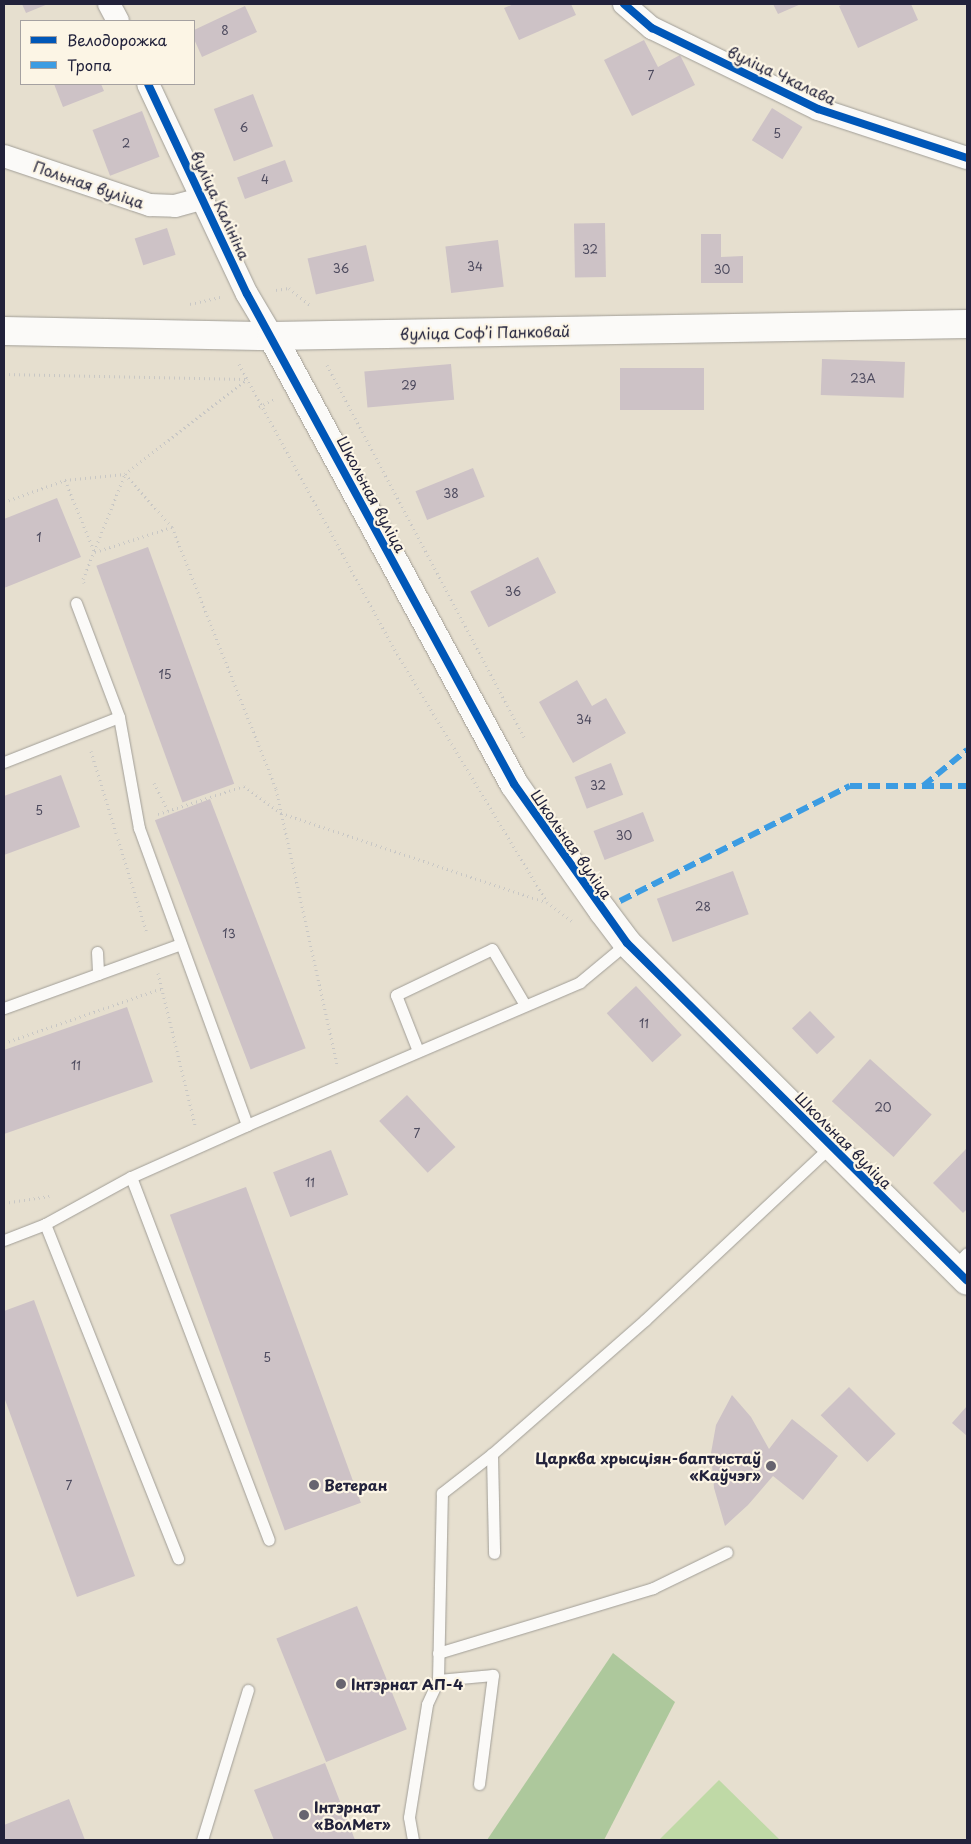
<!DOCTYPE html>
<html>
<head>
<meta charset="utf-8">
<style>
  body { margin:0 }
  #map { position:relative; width:971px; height:1844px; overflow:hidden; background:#e6dfcf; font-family:"Playpen Sans",sans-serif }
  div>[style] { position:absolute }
  .green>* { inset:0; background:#bfd9a6 }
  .forest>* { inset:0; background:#adc89c }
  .building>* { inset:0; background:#cdc2c6; transform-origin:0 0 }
  .path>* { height:3px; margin-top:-1.5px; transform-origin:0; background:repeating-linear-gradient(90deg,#c8c7c5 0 1px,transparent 0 5px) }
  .roads { filter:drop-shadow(0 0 1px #a19e97) drop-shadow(0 0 1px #a19e97) }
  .lane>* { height:11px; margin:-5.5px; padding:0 5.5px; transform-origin:5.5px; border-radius:5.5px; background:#fbfaf8 }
  .street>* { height:22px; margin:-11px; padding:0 11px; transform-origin:11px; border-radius:11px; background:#fbfaf8 }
  .secondary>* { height:28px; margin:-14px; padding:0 14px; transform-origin:14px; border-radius:14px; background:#fbfaf8 }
  .quiet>* { height:6px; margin-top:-3px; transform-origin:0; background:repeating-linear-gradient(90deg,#3c9ce2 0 12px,transparent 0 18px) }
  .cycleway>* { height:8px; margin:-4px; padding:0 4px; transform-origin:4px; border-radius:4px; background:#0057b8 }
  .dots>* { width:14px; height:14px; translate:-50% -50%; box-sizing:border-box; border:2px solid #fcf5e5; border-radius:50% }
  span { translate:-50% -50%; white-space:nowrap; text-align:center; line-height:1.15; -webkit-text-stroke:4.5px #fcf5e5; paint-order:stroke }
  .number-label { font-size:12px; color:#4d4a5e }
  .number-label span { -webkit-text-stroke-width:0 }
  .street-label { font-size:15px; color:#22223b }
  .poi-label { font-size:15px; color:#22223b; font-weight:700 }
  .right { translate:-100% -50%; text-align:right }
  .left { translate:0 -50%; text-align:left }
  .frame { position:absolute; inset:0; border:5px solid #22223b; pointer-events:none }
  .legend { position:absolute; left:20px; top:20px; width:175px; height:65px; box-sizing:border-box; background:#fcf5e5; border:1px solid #a5a1a1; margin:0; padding:6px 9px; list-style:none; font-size:15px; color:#22223b }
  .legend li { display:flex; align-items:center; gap:10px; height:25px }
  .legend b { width:25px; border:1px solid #a5a1a1 }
</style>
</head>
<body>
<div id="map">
  <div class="green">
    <div style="clip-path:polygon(719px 1780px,780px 1840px,659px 1840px)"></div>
  </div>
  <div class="forest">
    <div style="clip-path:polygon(613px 1653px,675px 1702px,604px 1840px,487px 1840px)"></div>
  </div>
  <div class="building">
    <div style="clip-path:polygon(22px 4px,48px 4px,26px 13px)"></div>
    <div style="clip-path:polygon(514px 4px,571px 4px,576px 15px,519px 40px,504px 8px)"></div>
    <div style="clip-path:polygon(773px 4px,801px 4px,778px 14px)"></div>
    <div style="clip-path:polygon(844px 4px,911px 4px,918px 20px,858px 48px,839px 6px)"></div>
    <div style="clip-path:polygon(245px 6px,257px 32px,202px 57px,194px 39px,194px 30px)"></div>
    <div style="clip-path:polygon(644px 40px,658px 67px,680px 55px,695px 85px,632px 116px,604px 60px)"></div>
    <div style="clip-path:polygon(54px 84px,101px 84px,104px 91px,63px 107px)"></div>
    <div style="left:253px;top:94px;width:56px;height:42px;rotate:69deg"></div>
    <div style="left:772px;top:108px;width:36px;height:38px;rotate:32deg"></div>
    <div style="left:142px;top:111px;width:49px;height:53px;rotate:69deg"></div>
    <div style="left:285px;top:160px;width:23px;height:51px;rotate:70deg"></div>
    <div style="left:605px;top:223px;width:54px;height:31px;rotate:89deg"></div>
    <div style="left:167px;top:228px;width:28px;height:34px;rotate:72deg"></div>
    <div style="clip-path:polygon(701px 234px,721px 234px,721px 257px,743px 256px,743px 283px,701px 283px)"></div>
    <div style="left:498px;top:240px;width:47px;height:53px;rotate:83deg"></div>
    <div style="left:366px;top:245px;width:37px;height:60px;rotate:77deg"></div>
    <div style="left:822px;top:359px;width:83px;height:36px;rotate:2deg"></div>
    <div style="left:451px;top:364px;width:36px;height:87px;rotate:85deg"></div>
    <div style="left:620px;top:368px;width:84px;height:42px"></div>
    <div style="left:473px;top:468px;width:31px;height:62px;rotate:68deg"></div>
    <div style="clip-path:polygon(57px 498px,81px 557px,4px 588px,4px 519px)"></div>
    <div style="left:148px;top:547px;width:252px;height:55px;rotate:70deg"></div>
    <div style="left:538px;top:557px;width:40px;height:76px;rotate:63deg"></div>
    <div style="clip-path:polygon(577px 680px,592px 706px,606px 698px,626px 733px,573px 763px,539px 702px)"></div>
    <div style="left:611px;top:763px;width:34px;height:39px;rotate:69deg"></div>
    <div style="clip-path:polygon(61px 775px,80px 827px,4px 855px,4px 796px)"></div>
    <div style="left:210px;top:799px;width:267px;height:59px;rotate:69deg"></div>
    <div style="left:643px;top:812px;width:31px;height:53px;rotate:69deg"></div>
    <div style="left:733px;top:871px;width:46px;height:81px;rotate:70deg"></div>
    <div style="left:636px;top:986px;width:67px;height:40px;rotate:47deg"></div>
    <div style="clip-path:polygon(127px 1007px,153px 1082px,4px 1134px,4px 1050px)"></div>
    <div style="left:810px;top:1011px;width:36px;height:25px;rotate:46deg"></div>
    <div style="left:870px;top:1059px;width:83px;height:57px;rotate:42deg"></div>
    <div style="left:407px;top:1095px;width:71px;height:38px;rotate:47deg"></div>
    <div style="clip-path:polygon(967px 1148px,967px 1209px,963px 1213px,933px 1183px)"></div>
    <div style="left:331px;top:1150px;width:48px;height:62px;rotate:69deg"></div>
    <div style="left:246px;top:1187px;width:336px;height:81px;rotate:70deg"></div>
    <div style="clip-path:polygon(34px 1300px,135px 1576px,77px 1597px,4px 1397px,4px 1311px)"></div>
    <div style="left:849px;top:1387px;width:66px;height:40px;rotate:45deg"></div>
    <div style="clip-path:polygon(732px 1395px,751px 1417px,769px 1449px,792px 1419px,838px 1456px,803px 1500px,773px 1476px,748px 1505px,725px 1526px,714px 1488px,711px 1453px,716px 1425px)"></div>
    <div style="clip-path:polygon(967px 1406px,967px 1436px,952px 1423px)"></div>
    <div style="left:357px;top:1606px;width:133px;height:87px;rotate:68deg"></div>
    <div style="clip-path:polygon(325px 1763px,355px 1840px,274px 1840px,254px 1790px)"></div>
    <div style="clip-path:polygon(69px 1799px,85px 1840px,4px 1840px,4px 1825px)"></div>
  </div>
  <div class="path">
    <div style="left:276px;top:290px;width:13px;rotate:-9deg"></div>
    <div style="left:289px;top:288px;width:28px;rotate:39deg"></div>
    <div style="left:190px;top:304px;width:31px;rotate:-13deg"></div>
    <div style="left:239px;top:364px;width:320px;rotate:61.4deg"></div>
    <div style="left:392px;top:645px;width:300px;rotate:58.9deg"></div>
    <div style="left:547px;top:902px;width:34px;rotate:37deg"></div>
    <div style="left:327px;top:365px;width:421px;rotate:62.1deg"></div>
    <div style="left:4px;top:374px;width:242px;rotate:1.2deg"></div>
    <div style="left:259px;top:407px;width:17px;rotate:-28deg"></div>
    <div style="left:125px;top:474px;width:71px;rotate:48.4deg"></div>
    <div style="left:172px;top:527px;width:282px;rotate:68.3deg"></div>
    <div style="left:276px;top:789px;width:282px;rotate:77.5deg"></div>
    <div style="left:65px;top:480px;width:79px;rotate:67.7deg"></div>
    <div style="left:4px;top:502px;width:65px;rotate:-19.8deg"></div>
    <div style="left:65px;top:480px;width:60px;rotate:-5.7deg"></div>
    <div style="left:95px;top:552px;width:81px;rotate:-18deg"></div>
    <div style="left:84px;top:583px;width:4px;rotate:-104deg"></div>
    <div style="left:83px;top:579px;width:113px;rotate:-68.2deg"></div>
    <div style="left:125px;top:474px;width:155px;rotate:-37.9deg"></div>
    <div style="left:91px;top:751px;width:86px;rotate:73deg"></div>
    <div style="left:154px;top:783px;width:31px;rotate:63deg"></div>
    <div style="left:158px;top:814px;width:90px;rotate:-18deg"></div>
    <div style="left:244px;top:786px;width:46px;rotate:36.1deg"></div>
    <div style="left:281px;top:813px;width:280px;rotate:18.6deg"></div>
    <div style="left:118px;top:839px;width:98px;rotate:72.9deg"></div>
    <div style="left:158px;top:973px;width:156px;rotate:76.3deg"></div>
    <div style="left:4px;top:1043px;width:168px;rotate:-19.1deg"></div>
    <div style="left:4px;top:1203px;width:46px;rotate:-8.8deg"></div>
  </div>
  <div class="roads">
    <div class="lane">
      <div style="left:76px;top:603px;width:122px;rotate:69.3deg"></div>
      <div style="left:4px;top:762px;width:123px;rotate:-21.4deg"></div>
      <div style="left:119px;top:717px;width:113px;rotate:79.8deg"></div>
      <div style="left:139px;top:828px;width:316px;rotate:70deg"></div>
      <div style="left:97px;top:952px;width:22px;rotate:87deg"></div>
      <div style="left:4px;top:1008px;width:188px;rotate:-19.9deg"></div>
      <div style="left:418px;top:1051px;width:60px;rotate:-111.4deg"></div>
      <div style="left:396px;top:995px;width:106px;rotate:-25.6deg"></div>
      <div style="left:492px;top:949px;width:65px;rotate:59.5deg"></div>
      <div style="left:131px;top:1177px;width:388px;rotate:69.2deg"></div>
      <div style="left:45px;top:1224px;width:360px;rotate:68.3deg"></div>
      <div style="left:4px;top:1240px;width:44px;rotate:-21.3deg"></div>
      <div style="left:45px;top:1224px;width:98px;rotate:-28.7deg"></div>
      <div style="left:131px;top:1177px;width:127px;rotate:-24.1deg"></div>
      <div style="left:247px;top:1125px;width:362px;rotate:-23.2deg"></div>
      <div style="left:580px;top:982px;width:61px;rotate:-39.7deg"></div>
      <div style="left:954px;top:1267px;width:19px;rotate:-47deg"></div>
      <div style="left:492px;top:1454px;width:99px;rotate:88.8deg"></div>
      <div style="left:438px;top:1653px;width:225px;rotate:-16.8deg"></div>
      <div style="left:653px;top:1588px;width:82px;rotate:-25.9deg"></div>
      <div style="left:438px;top:1680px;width:55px;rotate:-5.2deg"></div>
      <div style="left:493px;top:1675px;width:110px;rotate:97.3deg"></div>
      <div style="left:202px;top:1840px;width:157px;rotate:-73deg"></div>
      <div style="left:413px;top:1840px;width:23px;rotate:-100deg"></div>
      <div style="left:409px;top:1817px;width:114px;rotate:-80.9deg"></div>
      <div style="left:427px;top:1704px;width:26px;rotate:-65deg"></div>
      <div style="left:438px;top:1680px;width:187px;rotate:-88.8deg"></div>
      <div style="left:442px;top:1493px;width:63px;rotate:-38deg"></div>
      <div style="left:492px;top:1454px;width:203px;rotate:-41.2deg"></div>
      <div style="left:645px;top:1320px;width:255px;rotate:-43.1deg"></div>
    </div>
    <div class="street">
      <div style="left:109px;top:4px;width:19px;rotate:62deg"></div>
      <div style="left:624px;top:4px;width:37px;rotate:41deg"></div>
      <div style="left:652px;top:28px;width:185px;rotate:26deg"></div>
      <div style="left:818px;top:109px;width:157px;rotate:18.2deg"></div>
      <div style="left:148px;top:84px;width:232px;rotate:64.8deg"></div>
      <div style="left:247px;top:294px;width:49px;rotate:59.2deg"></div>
      <div style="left:4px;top:156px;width:154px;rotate:18.6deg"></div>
      <div style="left:150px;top:205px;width:25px;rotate:2deg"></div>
      <div style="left:175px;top:206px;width:30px;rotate:-15deg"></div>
    </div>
    <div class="secondary">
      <div style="left:4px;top:331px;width:268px;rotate:1.1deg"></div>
      <div style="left:272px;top:336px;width:695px;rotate:-0.99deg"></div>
      <div style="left:272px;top:336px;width:509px;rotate:61.62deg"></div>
      <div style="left:514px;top:784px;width:155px;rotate:55deg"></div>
      <div style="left:603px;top:911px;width:40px;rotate:53deg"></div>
      <div style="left:627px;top:943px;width:479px;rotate:44.8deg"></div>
    </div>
  </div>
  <div class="quiet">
    <div style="left:923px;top:786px;width:57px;rotate:-39.3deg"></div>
    <div style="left:620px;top:901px;width:257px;rotate:-26.6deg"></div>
    <div style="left:850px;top:786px;width:117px"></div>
  </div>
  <div class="cycleway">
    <div style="left:624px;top:4px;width:37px;rotate:41deg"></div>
    <div style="left:652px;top:28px;width:185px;rotate:26deg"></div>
    <div style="left:818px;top:109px;width:157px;rotate:18.2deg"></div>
    <div style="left:148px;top:84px;width:232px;rotate:64.8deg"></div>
    <div style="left:247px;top:294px;width:558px;rotate:61.41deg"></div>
    <div style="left:514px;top:784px;width:195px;rotate:54.6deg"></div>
    <div style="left:627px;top:943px;width:479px;rotate:44.8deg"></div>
  </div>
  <div class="dots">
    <div style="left:771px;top:1466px;background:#67646f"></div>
    <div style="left:314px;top:1485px;background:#67646f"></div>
    <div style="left:341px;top:1684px;background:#67646f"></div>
    <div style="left:304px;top:1815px;background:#67646f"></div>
  </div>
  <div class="number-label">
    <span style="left:225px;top:31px">8</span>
    <span style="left:651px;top:76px">7</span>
    <span style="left:244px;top:128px">6</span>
    <span style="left:777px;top:134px">5</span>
    <span style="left:126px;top:144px">2</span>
    <span style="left:265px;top:180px">4</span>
    <span style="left:590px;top:250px">32</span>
    <span style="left:475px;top:267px">34</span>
    <span style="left:341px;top:269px">36</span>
    <span style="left:722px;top:270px">30</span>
    <span style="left:863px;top:379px">23А</span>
    <span style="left:409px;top:386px">29</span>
    <span style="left:451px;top:494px">38</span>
    <span style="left:39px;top:538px">1</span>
    <span style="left:513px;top:592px">36</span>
    <span style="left:165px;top:675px">15</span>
    <span style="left:584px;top:720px">34</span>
    <span style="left:598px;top:786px">32</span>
    <span style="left:39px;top:811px">5</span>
    <span style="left:624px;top:836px">30</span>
    <span style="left:703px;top:907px">28</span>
    <span style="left:229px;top:934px">13</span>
    <span style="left:644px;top:1024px">11</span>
    <span style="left:76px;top:1066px">11</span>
    <span style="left:883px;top:1108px">20</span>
    <span style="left:417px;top:1134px">7</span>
    <span style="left:310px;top:1183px">11</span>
    <span style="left:267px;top:1358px">5</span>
    <span style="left:69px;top:1486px">7</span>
  </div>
  <div class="street-label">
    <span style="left:782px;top:75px;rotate:25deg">вуліца Чкалава</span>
    <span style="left:89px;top:184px;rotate:19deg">Польная вуліца</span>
    <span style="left:221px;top:205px;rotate:65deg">вуліца Калініна</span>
    <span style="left:485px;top:332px;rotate:-1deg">вуліца Софʼі Панковай</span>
    <span style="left:372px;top:494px;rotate:62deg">Школьная вуліца</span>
    <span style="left:572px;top:844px;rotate:55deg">Школьная вуліца</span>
    <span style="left:844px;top:1140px;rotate:45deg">Школьная вуліца</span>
  </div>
  <div class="poi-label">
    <span class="right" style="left:761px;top:1466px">Царква хрысціян-баптыстаў<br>«Каўчэг»</span>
    <span class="left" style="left:324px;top:1485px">Ветеран</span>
    <span class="left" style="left:351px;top:1684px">Інтэрнат АП-4</span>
    <span class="left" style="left:314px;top:1815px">Інтэрнат<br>«ВолМет»</span>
  </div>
  <div class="frame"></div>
  <ul class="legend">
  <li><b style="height:6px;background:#0057b8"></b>Велодорожка</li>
  <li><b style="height:6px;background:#3c9ce2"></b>Тропа</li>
  </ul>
</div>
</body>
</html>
